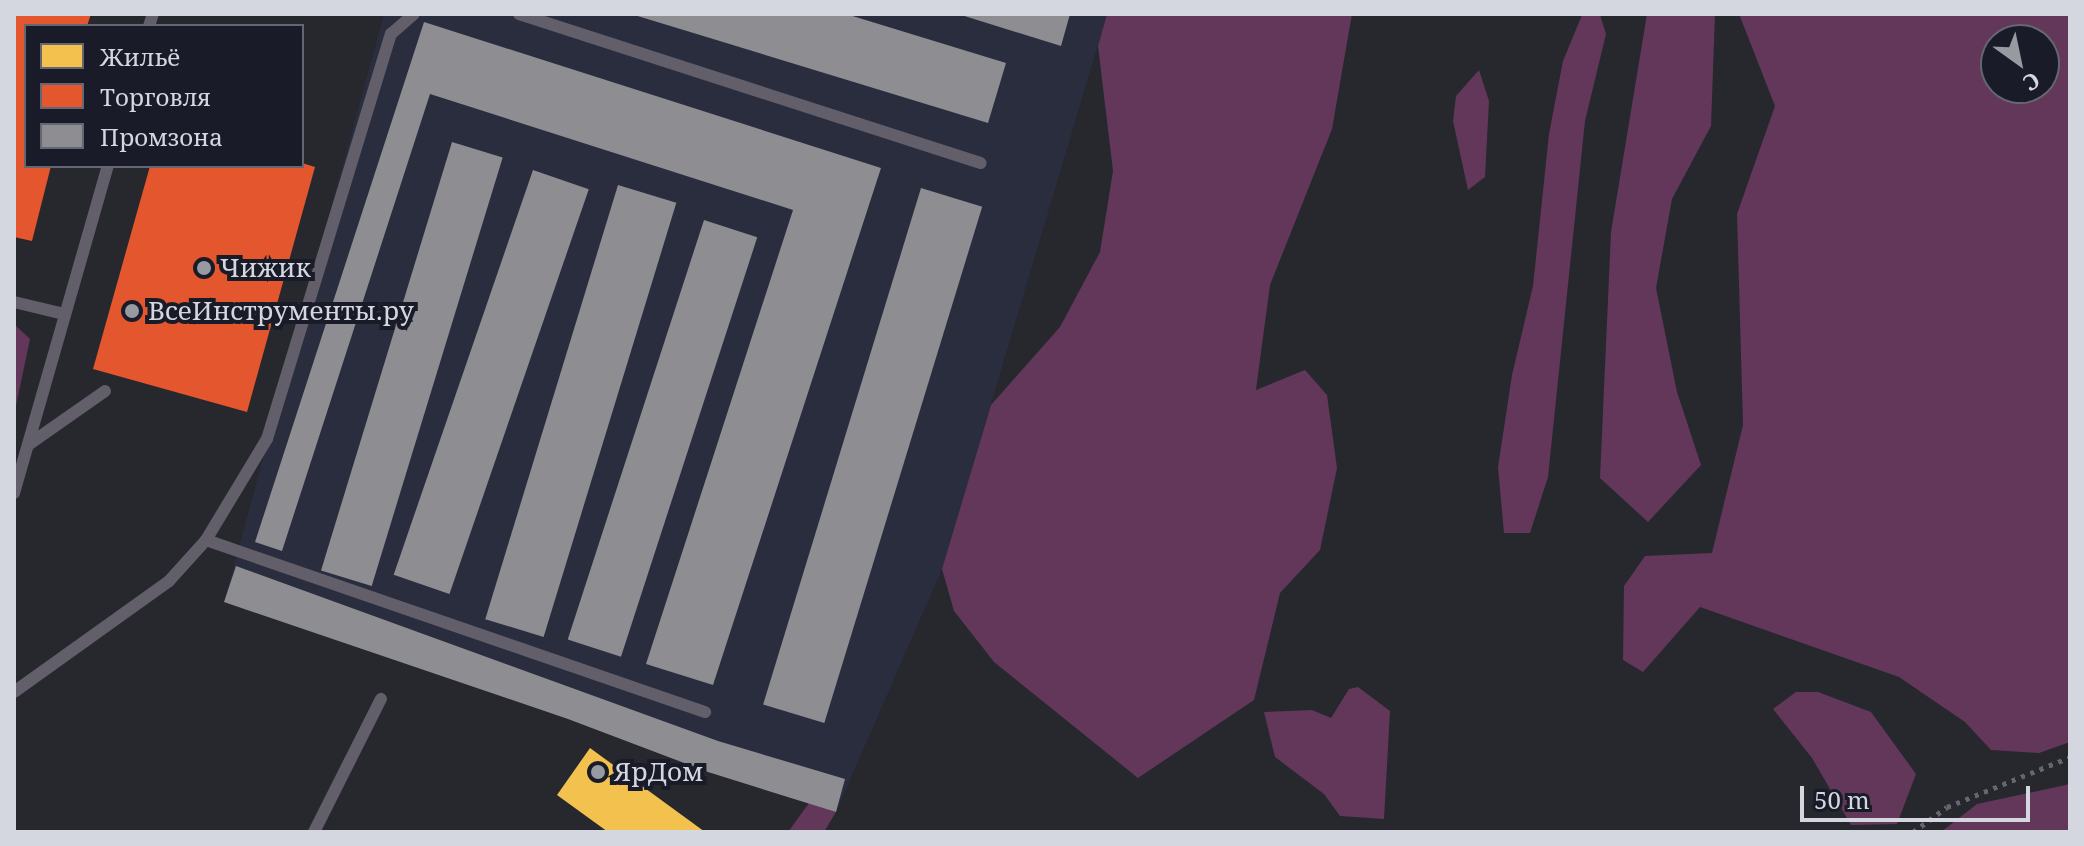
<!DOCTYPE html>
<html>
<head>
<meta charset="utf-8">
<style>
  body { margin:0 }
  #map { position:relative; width:2084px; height:846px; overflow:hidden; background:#26282e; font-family:"Noto Serif",serif }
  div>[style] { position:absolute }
  .built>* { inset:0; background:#292d3e }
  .green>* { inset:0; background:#62375a }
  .homes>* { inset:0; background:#f2c14e }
  .shops>* { inset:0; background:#e4572e }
  .industry>* { inset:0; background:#8d8d92; transform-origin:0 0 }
  .path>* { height:5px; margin-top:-2.5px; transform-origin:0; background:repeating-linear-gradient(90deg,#67666e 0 4px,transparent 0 10px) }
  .service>* { height:12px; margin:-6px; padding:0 6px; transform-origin:6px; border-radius:6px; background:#625f6a }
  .dots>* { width:22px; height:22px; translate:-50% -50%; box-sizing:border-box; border:4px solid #191c28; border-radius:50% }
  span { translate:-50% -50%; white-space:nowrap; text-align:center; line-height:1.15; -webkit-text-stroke:8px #191c28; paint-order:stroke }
  .poi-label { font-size:26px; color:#d5d7e0 }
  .left { translate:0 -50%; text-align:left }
  .frame { position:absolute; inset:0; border:16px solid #d5d7e0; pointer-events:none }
  .legend { position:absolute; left:24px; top:24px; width:280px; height:144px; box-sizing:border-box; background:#191c28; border:2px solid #646772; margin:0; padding:10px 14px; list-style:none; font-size:24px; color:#d5d7e0 }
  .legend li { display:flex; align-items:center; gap:16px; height:40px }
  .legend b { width:40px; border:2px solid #646772 }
  .north { position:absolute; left:1980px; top:24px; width:80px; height:80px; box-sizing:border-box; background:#191c28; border:2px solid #646772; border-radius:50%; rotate:147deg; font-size:22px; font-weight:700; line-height:32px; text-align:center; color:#d5d7e0 }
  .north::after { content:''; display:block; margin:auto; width:28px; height:36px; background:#989aa2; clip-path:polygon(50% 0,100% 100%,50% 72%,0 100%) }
  .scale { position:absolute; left:1800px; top:786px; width:230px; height:36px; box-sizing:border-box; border:4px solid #d5d7e0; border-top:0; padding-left:10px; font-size:24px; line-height:28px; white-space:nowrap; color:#d5d7e0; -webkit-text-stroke:6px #191c28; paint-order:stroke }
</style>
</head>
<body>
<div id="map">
  <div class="built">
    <div style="clip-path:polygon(384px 14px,1107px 14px,942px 569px,836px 812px,708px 772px,568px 719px,224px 602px)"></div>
  </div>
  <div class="green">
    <div style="clip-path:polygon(1107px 14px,1352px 14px,1332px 129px,1270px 285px,1256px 390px,1305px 370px,1327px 395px,1337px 468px,1320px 550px,1280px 593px,1254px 700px,1138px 778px,994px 662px,954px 611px,942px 569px,991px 405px,1060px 327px,1100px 252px,1113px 171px,1098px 46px)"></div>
    <div style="clip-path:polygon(1647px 14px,1715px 14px,1711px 126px,1672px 199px,1656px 288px,1677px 392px,1701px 465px,1648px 522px,1600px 478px,1611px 232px)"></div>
    <div style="clip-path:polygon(evenodd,1739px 14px,2070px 14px,2070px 742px,2039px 753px,1991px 750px,1965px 722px,1899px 677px,1700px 607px,1643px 672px,1623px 660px,1624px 586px,1645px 556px,1712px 553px,1743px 425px,1737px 214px,1775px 106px,1739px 14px,2044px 40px,2044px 88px,1996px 88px,1996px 40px,2044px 40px)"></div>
    <div style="clip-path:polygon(1582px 15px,1600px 15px,1606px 34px,1585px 121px,1548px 477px,1530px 533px,1504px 533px,1498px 467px,1512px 375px,1533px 286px,1549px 134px,1563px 61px)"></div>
    <div style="clip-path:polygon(1479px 70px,1489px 101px,1485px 177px,1468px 190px,1453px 121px,1456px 96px)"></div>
    <div style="clip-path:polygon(14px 324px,30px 339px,14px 415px)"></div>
    <div style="clip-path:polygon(1358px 687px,1390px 711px,1384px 819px,1340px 816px,1324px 794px,1275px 757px,1264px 712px,1312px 710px,1331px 718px,1349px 689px)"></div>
    <div style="clip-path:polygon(1796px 692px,1818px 692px,1871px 712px,1916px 774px,1897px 824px,1851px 825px,1812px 758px,1773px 709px)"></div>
    <div style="clip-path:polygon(2070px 784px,2070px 832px,1941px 832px,1977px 804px)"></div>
    <div style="clip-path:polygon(809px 803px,836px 812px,824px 832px,788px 832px)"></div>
  </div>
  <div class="homes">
    <div style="clip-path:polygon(590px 748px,690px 821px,705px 832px,608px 832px,557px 795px)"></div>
  </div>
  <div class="shops">
    <div style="clip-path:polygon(14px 14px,91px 14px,87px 26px,26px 26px,26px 166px,51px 166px,32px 241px,14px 237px)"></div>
    <div style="clip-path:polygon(302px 163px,315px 167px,247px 412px,93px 369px,150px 166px)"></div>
  </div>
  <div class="industry">
    <div style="clip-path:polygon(631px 14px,846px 14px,1006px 63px,988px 123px)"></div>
    <div style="clip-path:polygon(958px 14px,1070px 14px,1061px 46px)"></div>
    <div style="clip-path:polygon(424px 22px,881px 168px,713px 685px,646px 664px,793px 210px,430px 94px,282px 551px,255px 542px)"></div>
    <div style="left:452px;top:142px;width:53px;height:448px;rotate:17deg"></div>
    <div style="left:533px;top:170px;width:59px;height:428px;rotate:19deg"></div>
    <div style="left:618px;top:185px;width:61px;height:454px;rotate:17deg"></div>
    <div style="left:921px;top:188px;width:64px;height:540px;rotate:17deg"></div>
    <div style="left:704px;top:220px;width:56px;height:441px;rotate:18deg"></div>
    <div style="clip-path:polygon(236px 566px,718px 741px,845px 779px,836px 812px,708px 772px,568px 719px,224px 602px)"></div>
  </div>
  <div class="path">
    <div style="left:1913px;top:832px;width:42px;rotate:-36.3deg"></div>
    <div style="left:1947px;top:807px;width:133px;rotate:-22.1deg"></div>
  </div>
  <div class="service">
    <div style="left:519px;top:14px;width:485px;rotate:17.9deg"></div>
    <div style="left:149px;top:26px;width:13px;rotate:-72deg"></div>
    <div style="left:14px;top:302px;width:51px;rotate:13.5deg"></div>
    <div style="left:28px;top:445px;width:94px;rotate:-35deg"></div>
    <div style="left:14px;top:493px;width:340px;rotate:-74deg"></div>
    <div style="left:206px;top:540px;width:528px;rotate:19.02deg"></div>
    <div style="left:14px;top:692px;width:191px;rotate:-35.6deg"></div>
    <div style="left:169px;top:581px;width:55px;rotate:-47.9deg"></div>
    <div style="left:206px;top:540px;width:118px;rotate:-58.9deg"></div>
    <div style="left:267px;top:439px;width:424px;rotate:-73deg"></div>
    <div style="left:391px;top:34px;width:30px;rotate:-41deg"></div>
    <div style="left:314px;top:832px;width:149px;rotate:-63.3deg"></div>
  </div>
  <div class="dots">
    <div style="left:204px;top:268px;background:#989aa2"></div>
    <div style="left:132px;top:311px;background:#989aa2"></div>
    <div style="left:598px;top:772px;background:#989aa2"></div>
  </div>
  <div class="poi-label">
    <span class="left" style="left:220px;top:268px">Чижик</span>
    <span class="left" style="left:148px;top:311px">ВсеИнструменты.ру</span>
    <span class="left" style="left:614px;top:772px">ЯрДом</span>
  </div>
  <div class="frame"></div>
  <ul class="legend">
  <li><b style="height:22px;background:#f2c14e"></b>Жильё</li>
  <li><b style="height:22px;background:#e4572e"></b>Торговля</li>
  <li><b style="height:22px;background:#8d8d92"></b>Промзона</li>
  </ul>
  <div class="north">С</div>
  <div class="scale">50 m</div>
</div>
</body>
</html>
